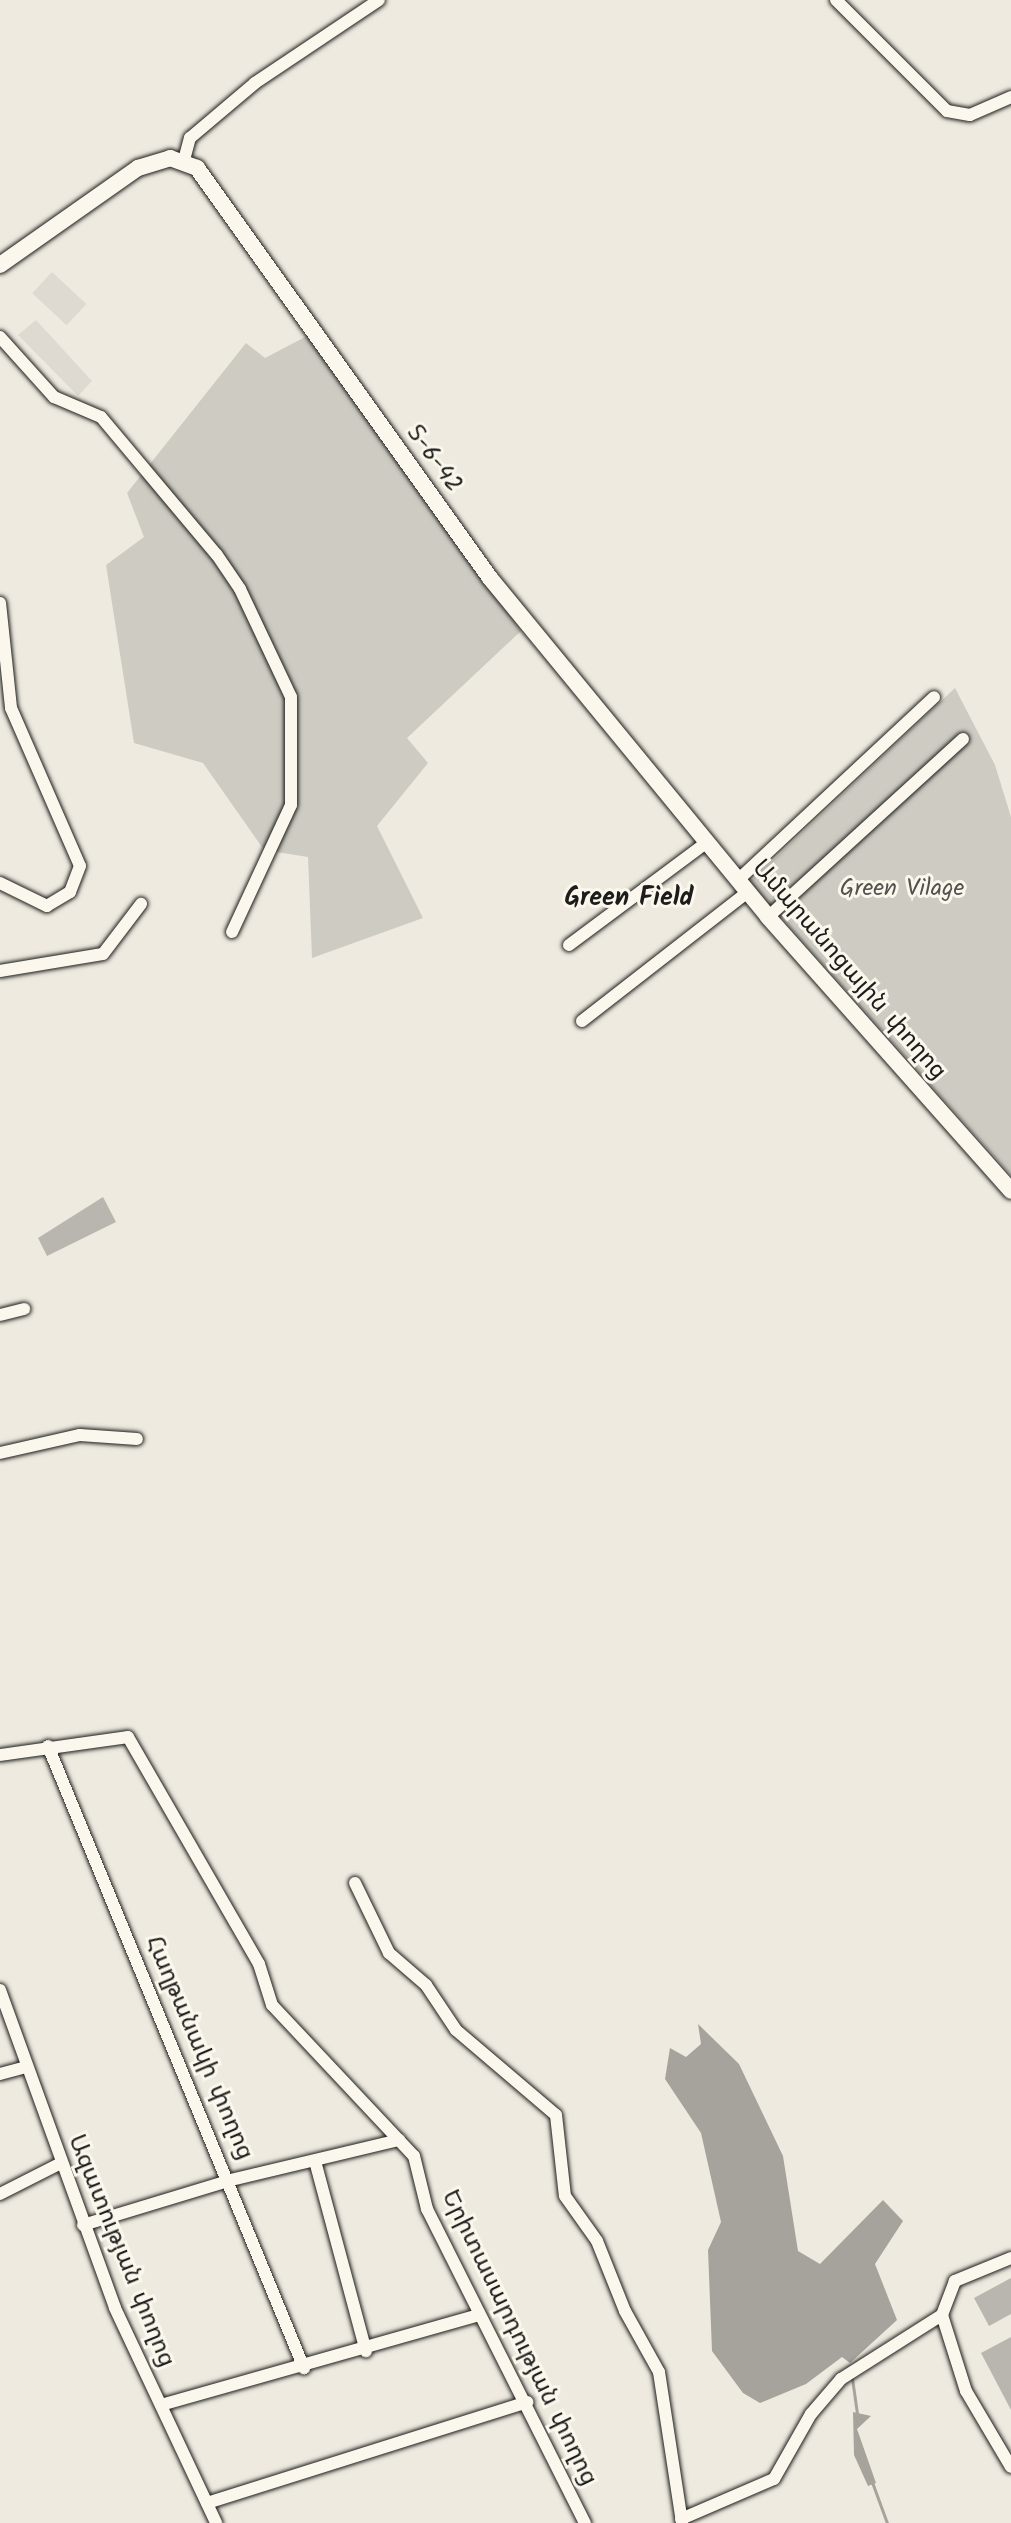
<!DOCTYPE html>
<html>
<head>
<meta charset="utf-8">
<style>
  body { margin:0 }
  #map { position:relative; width:1011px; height:2523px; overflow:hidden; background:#eeeadf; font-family:Kalam,"Noto Sans Armenian",sans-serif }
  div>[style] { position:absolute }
  .built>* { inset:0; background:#dedad1; transform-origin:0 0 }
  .green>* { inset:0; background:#ceccc2 }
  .water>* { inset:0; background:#a6a39d }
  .stream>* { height:3px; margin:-1.5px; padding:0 1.5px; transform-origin:1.5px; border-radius:1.5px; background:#a6a39d }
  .building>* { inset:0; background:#b9b6af }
  .roads { filter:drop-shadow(0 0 2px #1c1c1c) drop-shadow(0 0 2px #1c1c1c) }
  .minor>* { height:12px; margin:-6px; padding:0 6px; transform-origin:6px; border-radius:6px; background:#fbf7ec }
  .major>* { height:16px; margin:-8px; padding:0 8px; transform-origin:8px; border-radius:8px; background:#fbf7ec }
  span { translate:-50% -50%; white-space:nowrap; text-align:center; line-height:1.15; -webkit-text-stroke:6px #fbf7ec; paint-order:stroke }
  .street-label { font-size:24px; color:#1c1c1c }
  .park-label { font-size:24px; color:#51514e }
  .neighbourhood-label { font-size:26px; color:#1c1c1c; font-weight:700 }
</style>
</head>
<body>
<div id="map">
  <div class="built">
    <div style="left:52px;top:272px;width:47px;height:29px;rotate:43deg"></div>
    <div style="clip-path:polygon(36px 320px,92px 381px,78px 396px,18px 335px)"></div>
  </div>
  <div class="green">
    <div style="clip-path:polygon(307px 336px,521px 631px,407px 738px,428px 763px,377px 826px,423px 918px,312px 958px,308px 857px,264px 850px,203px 763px,134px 743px,106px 565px,144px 537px,127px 493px,246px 343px,265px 358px)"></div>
    <div style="clip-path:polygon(955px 688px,995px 765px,1011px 817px,1011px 1175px,750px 882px)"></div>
  </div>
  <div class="water">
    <div style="clip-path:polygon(698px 2024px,739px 2064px,783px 2156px,798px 2251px,820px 2264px,883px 2200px,903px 2221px,875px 2264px,897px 2320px,850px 2363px,842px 2357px,806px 2384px,760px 2403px,743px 2393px,712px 2351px,708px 2250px,721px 2222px,701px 2133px,665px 2079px,670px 2048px,686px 2057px,701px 2044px)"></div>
    <div style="clip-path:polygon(853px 2412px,871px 2416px,857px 2429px,876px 2483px,868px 2486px,854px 2455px)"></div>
  </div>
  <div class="stream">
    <div style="left:852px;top:2378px;width:36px;rotate:82deg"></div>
    <div style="left:872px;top:2482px;width:44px;rotate:69.9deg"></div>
  </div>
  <div class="building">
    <div style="clip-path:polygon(103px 1197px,116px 1222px,47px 1256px,38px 1238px)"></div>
    <div style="clip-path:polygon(1011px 2278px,1011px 2314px,989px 2326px,974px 2298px)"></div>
    <div style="clip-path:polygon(1011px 2337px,1011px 2410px,981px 2353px)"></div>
  </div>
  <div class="roads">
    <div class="minor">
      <div style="left:836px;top:0;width:157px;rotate:45deg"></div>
      <div style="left:947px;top:111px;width:23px;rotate:10deg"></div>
      <div style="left:970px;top:115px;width:45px;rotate:-23.7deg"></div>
      <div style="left:184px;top:160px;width:23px;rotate:-75deg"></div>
      <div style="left:190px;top:138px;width:85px;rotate:-40.2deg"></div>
      <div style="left:255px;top:83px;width:149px;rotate:-33.8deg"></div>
      <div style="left:0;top:337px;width:81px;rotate:48deg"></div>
      <div style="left:54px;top:397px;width:51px;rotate:23.1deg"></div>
      <div style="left:101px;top:417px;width:180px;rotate:50deg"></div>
      <div style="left:217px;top:555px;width:41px;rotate:55.9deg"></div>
      <div style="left:240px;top:589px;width:119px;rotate:64.7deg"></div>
      <div style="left:291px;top:697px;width:108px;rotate:90deg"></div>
      <div style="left:291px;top:805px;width:140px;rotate:114.9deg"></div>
      <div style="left:0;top:603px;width:106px;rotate:84deg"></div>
      <div style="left:11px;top:708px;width:172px;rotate:66.4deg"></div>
      <div style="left:80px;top:866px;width:28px;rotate:111deg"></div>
      <div style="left:70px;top:892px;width:27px;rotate:149deg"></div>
      <div style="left:47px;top:906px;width:52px;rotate:-153.9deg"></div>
      <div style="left:738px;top:880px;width:268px;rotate:-43deg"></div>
      <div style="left:768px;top:917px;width:264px;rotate:-42.4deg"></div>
      <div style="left:569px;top:945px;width:172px;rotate:-36.7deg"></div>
      <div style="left:0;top:971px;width:104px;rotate:-9.4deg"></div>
      <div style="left:103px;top:954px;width:63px;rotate:-52.8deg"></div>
      <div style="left:582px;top:1021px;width:210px;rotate:-37.9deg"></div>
      <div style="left:0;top:1315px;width:25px;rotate:-14deg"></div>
      <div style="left:0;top:1453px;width:82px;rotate:-12.7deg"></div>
      <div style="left:80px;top:1435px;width:57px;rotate:4deg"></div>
      <div style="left:48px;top:1746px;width:673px;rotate:67.63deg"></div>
      <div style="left:0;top:1755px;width:129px;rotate:-8deg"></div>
      <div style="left:128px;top:1737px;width:262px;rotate:60deg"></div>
      <div style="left:259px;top:1964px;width:43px;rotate:72.4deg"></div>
      <div style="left:272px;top:2005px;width:207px;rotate:46.8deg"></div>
      <div style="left:414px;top:2156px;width:55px;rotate:76.2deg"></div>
      <div style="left:427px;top:2209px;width:352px;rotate:63.3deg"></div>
      <div style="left:355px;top:1883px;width:78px;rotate:64.1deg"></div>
      <div style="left:389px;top:1953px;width:49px;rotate:40.9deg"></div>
      <div style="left:426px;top:1985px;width:54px;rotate:56.3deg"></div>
      <div style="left:456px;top:2030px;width:131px;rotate:40.4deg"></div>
      <div style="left:556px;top:2115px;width:81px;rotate:83.7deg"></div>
      <div style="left:565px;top:2196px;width:55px;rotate:54.6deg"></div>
      <div style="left:597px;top:2241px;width:75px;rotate:68.2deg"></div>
      <div style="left:625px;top:2311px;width:70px;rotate:60.9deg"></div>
      <div style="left:659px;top:2372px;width:153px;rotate:81.3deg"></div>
      <div style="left:0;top:1990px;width:338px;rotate:70.1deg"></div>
      <div style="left:115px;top:2308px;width:238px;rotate:64.8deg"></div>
      <div style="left:0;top:2074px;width:28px;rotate:-15deg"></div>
      <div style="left:315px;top:2161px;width:197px;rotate:75deg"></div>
      <div style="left:0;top:2194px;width:68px;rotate:-26.9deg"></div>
      <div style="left:83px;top:2225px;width:155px;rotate:-16.9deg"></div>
      <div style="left:231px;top:2180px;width:173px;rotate:-13.4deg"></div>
      <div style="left:1011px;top:2258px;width:61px;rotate:157.7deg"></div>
      <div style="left:955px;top:2281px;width:36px;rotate:111deg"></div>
      <div style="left:942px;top:2315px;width:80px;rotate:72.5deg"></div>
      <div style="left:966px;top:2391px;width:88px;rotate:59.4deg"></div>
      <div style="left:161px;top:2405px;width:330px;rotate:-15.8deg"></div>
      <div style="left:207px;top:2503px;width:336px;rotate:-17.5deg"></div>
      <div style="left:681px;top:2519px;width:101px;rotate:-23.3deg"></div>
      <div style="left:774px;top:2479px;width:75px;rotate:-60.4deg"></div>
      <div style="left:811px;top:2414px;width:46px;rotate:-49.4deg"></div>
      <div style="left:841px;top:2379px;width:120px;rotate:-32.4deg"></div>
    </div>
    <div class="major">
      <div style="left:0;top:265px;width:169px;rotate:-35.1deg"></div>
      <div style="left:138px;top:168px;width:34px;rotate:-17deg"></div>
      <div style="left:170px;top:158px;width:29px;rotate:20deg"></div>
      <div style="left:197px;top:168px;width:504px;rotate:54.45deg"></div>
      <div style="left:490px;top:578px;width:438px;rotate:50.6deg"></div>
      <div style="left:768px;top:917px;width:366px;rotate:48.4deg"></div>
    </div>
  </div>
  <div class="street-label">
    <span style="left:434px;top:459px;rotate:54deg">Տ-6-42</span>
    <span style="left:849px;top:970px;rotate:49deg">Ամարանոցային փողոց</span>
    <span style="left:199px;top:2048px;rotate:67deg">Հաղթանակի փողոց</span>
    <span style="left:121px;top:2251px;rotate:68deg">Ազատության փողոց</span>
    <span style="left:519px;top:2338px;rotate:64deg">Երիտասարդության փողոց</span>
  </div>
  <div class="park-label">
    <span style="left:902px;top:889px">Green Vilage</span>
  </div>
  <div class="neighbourhood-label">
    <span style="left:629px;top:899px">Green Field</span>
  </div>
</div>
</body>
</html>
